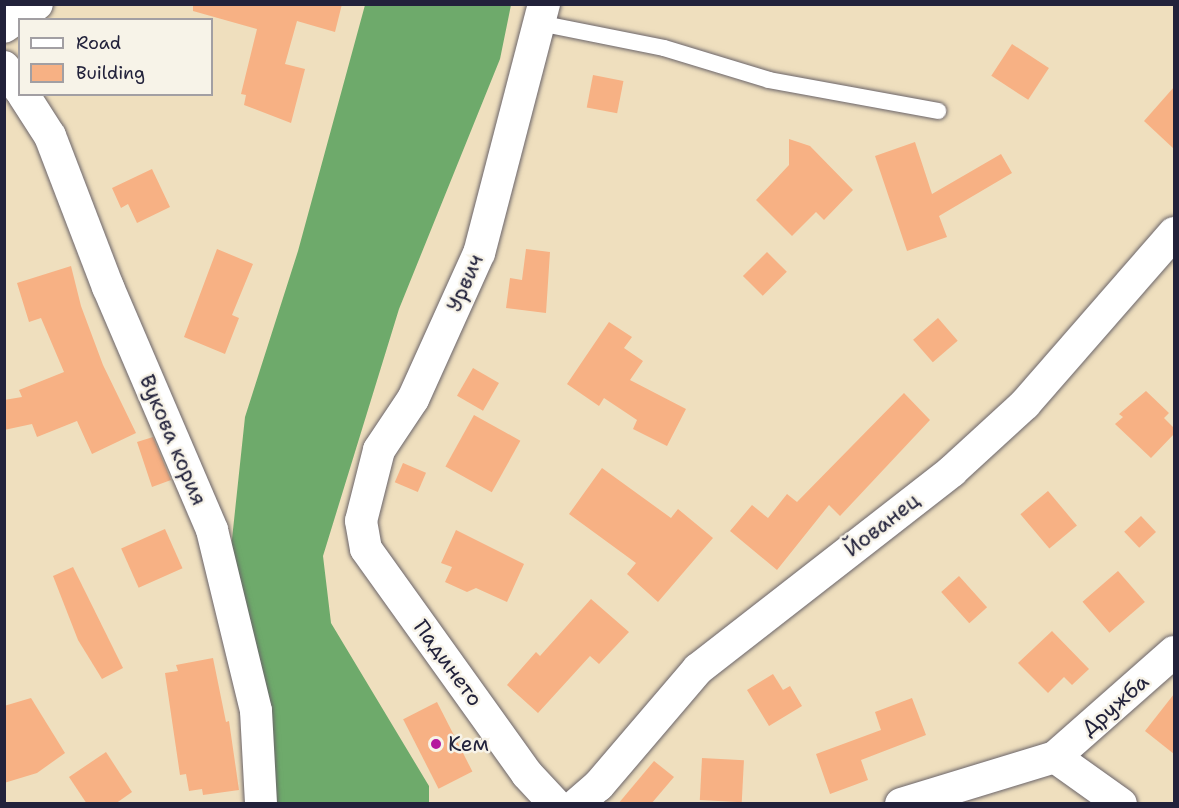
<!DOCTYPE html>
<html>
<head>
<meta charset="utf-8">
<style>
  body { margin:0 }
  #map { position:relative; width:1179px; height:808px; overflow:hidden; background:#efdfbe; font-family:"Shantell Sans",sans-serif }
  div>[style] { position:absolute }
  .forest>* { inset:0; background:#6eaa6b }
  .building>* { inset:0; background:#f7b184; transform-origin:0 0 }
  .roads { filter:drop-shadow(0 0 2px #6a6469) drop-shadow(0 0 2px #6a6469) }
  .lane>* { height:16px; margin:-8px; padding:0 8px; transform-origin:8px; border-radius:8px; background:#fff }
  .street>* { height:32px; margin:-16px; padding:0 16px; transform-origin:16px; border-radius:16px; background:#fff }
  .dots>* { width:16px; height:16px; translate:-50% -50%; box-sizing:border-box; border:3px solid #f7f3e8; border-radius:50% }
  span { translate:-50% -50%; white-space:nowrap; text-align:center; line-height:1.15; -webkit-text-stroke:5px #f7f3e8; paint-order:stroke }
  .street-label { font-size:21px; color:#22223b }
  .poi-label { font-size:21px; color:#22223b }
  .left { translate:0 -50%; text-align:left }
  .frame { position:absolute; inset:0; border:6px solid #22223b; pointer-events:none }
  .legend { position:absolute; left:18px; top:18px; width:195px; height:78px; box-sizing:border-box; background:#f7f3e8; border:2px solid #a29fa3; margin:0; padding:8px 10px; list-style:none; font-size:18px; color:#22223b }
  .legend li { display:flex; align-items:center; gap:12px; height:30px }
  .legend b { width:30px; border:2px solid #a29fa3 }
</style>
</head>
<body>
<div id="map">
  <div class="forest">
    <div style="clip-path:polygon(365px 5px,511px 5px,500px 59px,399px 309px,323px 556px,331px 623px,429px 786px,429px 803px,267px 803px,230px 558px,245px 417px,298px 251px)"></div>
  </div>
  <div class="building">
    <div style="clip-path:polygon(193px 4px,342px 4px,335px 32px,297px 21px,285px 64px,305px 69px,291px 123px,244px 105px,246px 95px,241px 94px,257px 29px,193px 11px)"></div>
    <div style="left:1012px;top:44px;width:44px;height:38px;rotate:33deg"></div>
    <div style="left:593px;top:75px;width:31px;height:33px;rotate:11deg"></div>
    <div style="clip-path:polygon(1174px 87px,1174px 149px,1144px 121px)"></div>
    <div style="clip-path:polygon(789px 139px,810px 146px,853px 190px,824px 220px,816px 212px,792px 236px,756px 200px,789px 165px)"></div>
    <div style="clip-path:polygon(915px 142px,932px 194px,1001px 154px,1012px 173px,939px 216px,947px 237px,907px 251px,875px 156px)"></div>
    <div style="clip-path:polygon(152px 169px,170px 207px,137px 223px,128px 204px,121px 208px,112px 188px)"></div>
    <div style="clip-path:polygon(217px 249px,253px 264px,232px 315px,239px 318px,225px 354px,184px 337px)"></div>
    <div style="clip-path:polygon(526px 249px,550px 252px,546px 313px,506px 308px,510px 278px,522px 280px)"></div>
    <div style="left:767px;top:252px;width:28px;height:34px;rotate:45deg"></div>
    <div style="clip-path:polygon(71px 266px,81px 306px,103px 365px,136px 433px,92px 454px,77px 421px,37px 437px,32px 424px,4px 430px,4px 400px,22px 397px,19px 390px,64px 372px,41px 318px,29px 322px,17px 283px)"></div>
    <div style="left:938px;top:318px;width:30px;height:33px;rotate:49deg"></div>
    <div style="clip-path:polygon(609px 322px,632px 337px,624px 348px,643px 361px,630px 380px,686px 409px,667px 446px,633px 429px,637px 420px,604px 398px,599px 406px,567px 384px)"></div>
    <div style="left:473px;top:368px;width:30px;height:32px;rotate:30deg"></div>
    <div style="clip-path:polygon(1146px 391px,1169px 413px,1164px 418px,1174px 428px,1174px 434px,1151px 458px,1115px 424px,1123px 417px,1119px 414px)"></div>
    <div style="clip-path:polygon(904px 393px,930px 420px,840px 516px,829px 505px,777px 570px,730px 531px,752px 505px,768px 518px,787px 494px,797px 502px)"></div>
    <div style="left:474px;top:415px;width:53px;height:59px;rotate:29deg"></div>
    <div style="clip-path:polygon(153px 437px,171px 480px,152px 487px,137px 442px)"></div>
    <div style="left:403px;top:463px;width:25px;height:21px;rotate:23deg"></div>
    <div style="clip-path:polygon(602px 468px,671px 518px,678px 509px,713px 538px,658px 602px,627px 574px,636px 563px,569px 514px)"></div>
    <div style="left:1048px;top:491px;width:45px;height:36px;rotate:50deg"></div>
    <div style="left:1141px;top:516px;width:22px;height:23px;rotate:47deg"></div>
    <div style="left:165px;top:529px;width:43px;height:48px;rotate:66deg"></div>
    <div style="clip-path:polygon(456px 530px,524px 564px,507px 602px,476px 588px,467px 592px,445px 582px,452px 567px,441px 563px)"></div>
    <div style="clip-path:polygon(73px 567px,123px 668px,102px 679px,78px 640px,53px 576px)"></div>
    <div style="left:1118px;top:571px;width:41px;height:47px;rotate:49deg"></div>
    <div style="left:959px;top:576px;width:42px;height:24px;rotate:48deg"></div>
    <div style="clip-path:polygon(591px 599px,629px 632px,599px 664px,590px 656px,538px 713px,507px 685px,536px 652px,540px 656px)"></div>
    <div style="clip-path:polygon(1052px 631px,1089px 669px,1072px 685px,1064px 677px,1048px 693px,1018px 663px)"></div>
    <div style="clip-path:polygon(213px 658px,226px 722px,229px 721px,239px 790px,203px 795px,202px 789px,189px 791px,186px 774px,180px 775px,165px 673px,178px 671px,176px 665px)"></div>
    <div style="clip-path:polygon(773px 674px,783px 690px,790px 686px,802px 706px,769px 726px,747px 690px)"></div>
    <div style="clip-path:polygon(1174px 694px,1174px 754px,1145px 731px)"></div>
    <div style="clip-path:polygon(31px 698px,65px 753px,37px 773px,4px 783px,4px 706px)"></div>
    <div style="clip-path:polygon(912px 698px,926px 735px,861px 760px,868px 780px,830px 794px,816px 754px,881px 730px,875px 712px)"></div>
    <div style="left:437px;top:702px;width:78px;height:38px;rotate:63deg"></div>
    <div style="clip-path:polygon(106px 752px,132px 792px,115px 804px,87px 804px,69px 777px)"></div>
    <div style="left:702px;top:758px;width:42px;height:42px;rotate:3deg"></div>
    <div style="clip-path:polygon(654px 761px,674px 777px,651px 804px,618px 804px)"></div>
  </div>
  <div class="roads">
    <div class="lane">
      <div style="left:539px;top:23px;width:127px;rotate:11.3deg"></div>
      <div style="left:664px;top:48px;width:110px;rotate:16.9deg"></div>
      <div style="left:769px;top:80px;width:172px;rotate:10.4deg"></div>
    </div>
    <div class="street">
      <div style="left:544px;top:4px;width:257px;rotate:104.6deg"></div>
      <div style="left:479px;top:253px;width:160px;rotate:114.3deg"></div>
      <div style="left:413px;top:399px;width:61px;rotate:123.7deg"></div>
      <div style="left:379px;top:450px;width:73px;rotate:104.2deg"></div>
      <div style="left:361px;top:521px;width:28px;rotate:80deg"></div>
      <div style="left:366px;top:549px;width:277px;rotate:54.4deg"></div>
      <div style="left:527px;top:774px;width:41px;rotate:47deg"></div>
      <div style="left:4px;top:27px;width:40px;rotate:-34.9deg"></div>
      <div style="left:4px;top:67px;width:28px;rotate:55deg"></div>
      <div style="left:23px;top:94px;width:50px;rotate:57.3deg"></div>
      <div style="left:50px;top:136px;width:162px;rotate:69deg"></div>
      <div style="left:108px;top:287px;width:264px;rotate:66.8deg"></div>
      <div style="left:212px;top:530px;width:186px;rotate:76.3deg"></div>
      <div style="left:256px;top:711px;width:93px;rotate:86.9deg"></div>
      <div style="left:1055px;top:757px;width:159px;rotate:-41.4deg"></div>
      <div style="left:577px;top:804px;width:29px;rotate:-41deg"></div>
      <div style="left:599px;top:785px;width:153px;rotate:-49.5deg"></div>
      <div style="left:698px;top:669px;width:322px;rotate:-37.9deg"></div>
      <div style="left:952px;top:471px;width:99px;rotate:-42.5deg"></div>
      <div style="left:1025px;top:404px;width:227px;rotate:-48.9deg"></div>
      <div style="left:901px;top:804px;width:161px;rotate:-17deg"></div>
      <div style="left:1055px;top:757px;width:81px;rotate:35.5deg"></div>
    </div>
  </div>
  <div class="dots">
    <div style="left:436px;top:744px;background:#b5179e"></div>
  </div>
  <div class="street-label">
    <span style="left:465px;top:283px;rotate:-66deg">Урвич</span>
    <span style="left:173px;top:440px;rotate:67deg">Вукова кория</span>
    <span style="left:882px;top:525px;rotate:-38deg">Йованец</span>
    <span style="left:448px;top:663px;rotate:54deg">Падинето</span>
    <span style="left:1115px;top:705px;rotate:-41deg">Дружба</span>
  </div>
  <div class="poi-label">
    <span class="left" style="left:448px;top:744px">Кем</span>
  </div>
  <div class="frame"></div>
  <ul class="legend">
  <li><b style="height:8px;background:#fff"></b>Road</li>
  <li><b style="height:16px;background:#f7b184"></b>Building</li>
  </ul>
</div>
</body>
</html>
